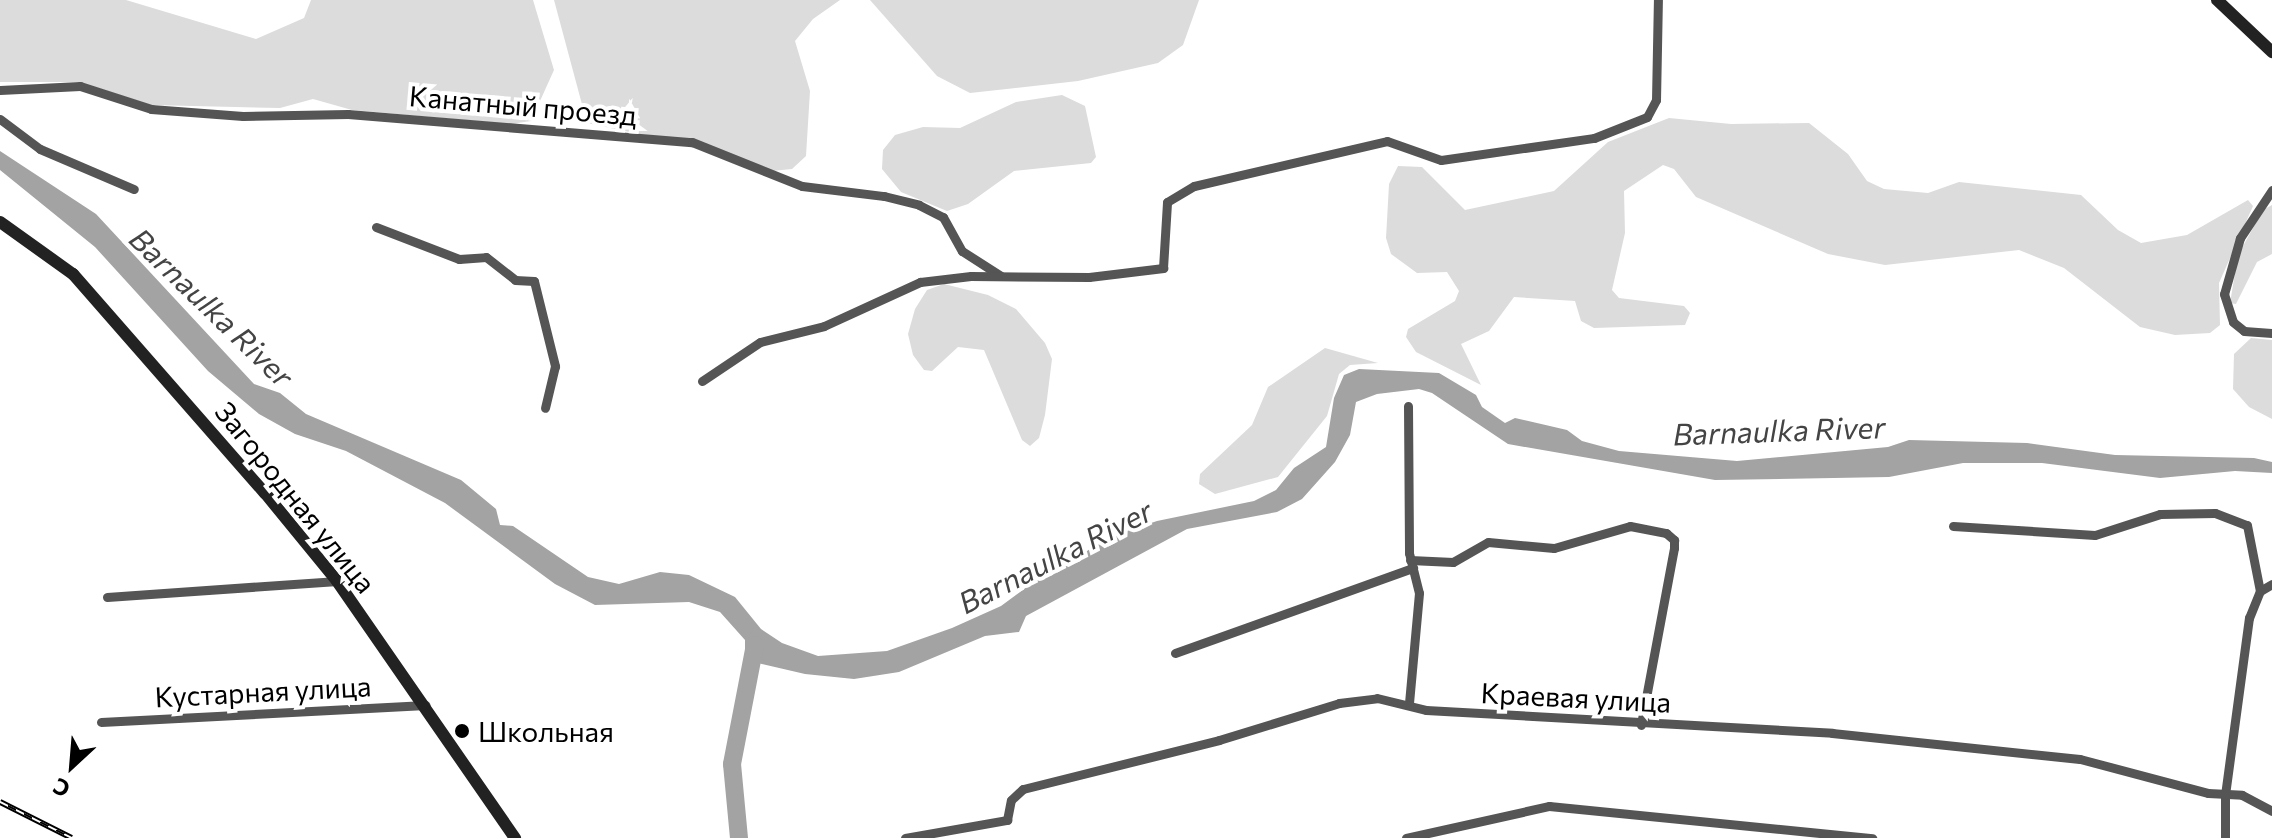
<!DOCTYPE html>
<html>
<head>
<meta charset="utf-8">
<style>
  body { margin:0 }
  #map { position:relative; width:2272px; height:838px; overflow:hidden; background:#fff; font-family:Commissioner,sans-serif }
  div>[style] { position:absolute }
  .green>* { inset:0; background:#dcdcdc }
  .water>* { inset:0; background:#a3a3a3 }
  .river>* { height:18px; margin:-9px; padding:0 9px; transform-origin:9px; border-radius:9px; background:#a3a3a3 }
  .street>* { height:9px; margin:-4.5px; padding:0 4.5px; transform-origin:4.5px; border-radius:4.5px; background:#555 }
  .secondary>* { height:12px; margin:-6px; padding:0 6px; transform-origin:6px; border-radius:6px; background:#222 }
  .rail>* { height:6px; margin-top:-3px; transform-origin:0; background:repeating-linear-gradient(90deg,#fff 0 9px,#000 0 18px); box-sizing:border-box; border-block:2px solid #000 }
  .dots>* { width:22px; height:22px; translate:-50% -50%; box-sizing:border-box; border:4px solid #fff; border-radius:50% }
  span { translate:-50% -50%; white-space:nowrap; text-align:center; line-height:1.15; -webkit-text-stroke:8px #fff; paint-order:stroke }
  .street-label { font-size:28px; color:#000 }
  .poi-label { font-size:28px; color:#000 }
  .left { translate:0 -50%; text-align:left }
  .water-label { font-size:30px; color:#444; font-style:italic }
  .north { position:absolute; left:32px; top:726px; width:80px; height:80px; -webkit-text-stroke:6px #fff; paint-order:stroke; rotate:206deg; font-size:22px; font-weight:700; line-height:32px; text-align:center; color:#000 }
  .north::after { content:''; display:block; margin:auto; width:28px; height:36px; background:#000; clip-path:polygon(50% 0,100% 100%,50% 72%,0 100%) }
</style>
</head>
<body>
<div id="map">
  <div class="green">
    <div style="clip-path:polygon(0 0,126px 0,256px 39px,304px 18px,311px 0,533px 0,554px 70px,531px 121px,511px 124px,352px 110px,313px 99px,280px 108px,151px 105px,79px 82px,0 82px)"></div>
    <div style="clip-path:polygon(554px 0,840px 0,813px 19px,795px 41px,810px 91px,806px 156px,792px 169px,772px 171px,710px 149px,587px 123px)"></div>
    <div style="clip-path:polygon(870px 0,1199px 0,1183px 45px,1158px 63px,1078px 81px,970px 93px,937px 76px)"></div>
    <div style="clip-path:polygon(1062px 95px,1085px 106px,1096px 157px,1091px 163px,1014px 171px,968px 204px,947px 211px,901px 192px,882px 169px,883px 150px,895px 135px,923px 127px,960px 128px,1016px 102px)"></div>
    <div style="clip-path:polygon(1669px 118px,1731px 124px,1809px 123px,1848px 154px,1867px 181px,1884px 189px,1928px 193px,1959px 182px,2081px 195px,2118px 230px,2141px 243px,2187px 235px,2248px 200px,2253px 206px,2219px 283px,2220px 325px,2210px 333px,2175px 335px,2140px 327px,2064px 268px,2019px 250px,1885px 265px,1828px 254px,1696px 197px,1674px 169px,1663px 165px,1624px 191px,1625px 233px,1612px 290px,1619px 298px,1684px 306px,1690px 313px,1685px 325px,1594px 328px,1581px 321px,1575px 301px,1514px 297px,1489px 331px,1461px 344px,1481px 385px,1416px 352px,1406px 337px,1408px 329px,1455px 301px,1459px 291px,1447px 272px,1417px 273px,1391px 254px,1386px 238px,1389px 184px,1398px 166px,1422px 167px,1465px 210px,1554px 191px,1608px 142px)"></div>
    <div style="clip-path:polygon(2272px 205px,2272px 254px,2257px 262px,2236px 304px,2230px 303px,2238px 255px,2263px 210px)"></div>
    <div style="clip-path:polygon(944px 284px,988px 295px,1016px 309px,1045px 343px,1052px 359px,1045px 415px,1039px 438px,1030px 446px,1022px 440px,984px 350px,958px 347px,932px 371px,924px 370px,913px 355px,908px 334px,915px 309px,927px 290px)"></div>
    <div style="clip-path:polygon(2251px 338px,2272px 340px,2272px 419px,2249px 407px,2233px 389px,2234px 354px)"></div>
    <div style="clip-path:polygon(1325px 348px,1378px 363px,1350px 365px,1339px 374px,1327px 416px,1278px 477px,1215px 494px,1199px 484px,1200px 474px,1252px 425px,1268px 387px)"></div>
  </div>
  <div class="water">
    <div style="clip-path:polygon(0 151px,96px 214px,254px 384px,280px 393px,306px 414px,461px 480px,496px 509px,500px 525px,513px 526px,588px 577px,619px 584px,660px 572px,689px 575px,735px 597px,761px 629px,782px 643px,818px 656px,887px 651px,952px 628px,1001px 606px,1062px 561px,1071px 562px,1106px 538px,1157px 521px,1254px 501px,1276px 490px,1294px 468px,1326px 447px,1334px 398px,1344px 375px,1359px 369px,1439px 373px,1476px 395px,1482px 407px,1505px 423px,1515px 418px,1567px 430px,1582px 441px,1619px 451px,1737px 461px,1888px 447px,1909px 440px,2027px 443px,2115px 455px,2254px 458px,2272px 462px,2272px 473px,2235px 471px,2160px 478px,2042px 463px,1963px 463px,1889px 477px,1715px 480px,1508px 444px,1432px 393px,1419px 389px,1377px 394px,1356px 402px,1350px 435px,1335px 462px,1302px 499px,1277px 512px,1187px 529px,1026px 616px,1019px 632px,985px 636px,899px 672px,854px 679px,805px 674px,745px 660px,745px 640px,720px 612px,689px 602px,595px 605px,555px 584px,445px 503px,346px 451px,295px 434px,259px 414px,208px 371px,95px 247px,0 170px)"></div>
  </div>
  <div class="river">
    <div style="left:739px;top:838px;width:74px;rotate:-95.4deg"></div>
    <div style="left:732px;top:764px;width:121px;rotate:-79.1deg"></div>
  </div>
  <div class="street">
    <div style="left:0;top:90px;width:80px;rotate:-2.9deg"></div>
    <div style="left:80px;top:86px;width:75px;rotate:17.9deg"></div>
    <div style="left:151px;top:109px;width:92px;rotate:4.4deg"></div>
    <div style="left:243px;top:116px;width:105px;rotate:-1.1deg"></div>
    <div style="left:348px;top:114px;width:345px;rotate:4.7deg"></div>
    <div style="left:692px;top:142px;width:118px;rotate:21.8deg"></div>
    <div style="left:802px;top:186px;width:83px;rotate:7deg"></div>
    <div style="left:884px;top:196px;width:36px;rotate:14deg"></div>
    <div style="left:919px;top:205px;width:27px;rotate:27deg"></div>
    <div style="left:943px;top:217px;width:39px;rotate:61deg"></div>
    <div style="left:962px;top:251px;width:46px;rotate:32.7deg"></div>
    <div style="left:0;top:119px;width:50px;rotate:36.9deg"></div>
    <div style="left:40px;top:149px;width:102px;rotate:23.1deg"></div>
    <div style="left:2272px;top:190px;width:58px;rotate:123.7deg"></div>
    <div style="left:2240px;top:238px;width:58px;rotate:105.9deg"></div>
    <div style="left:2224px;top:294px;width:29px;rotate:72deg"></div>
    <div style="left:2233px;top:322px;width:14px;rotate:39deg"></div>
    <div style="left:2244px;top:331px;width:28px;rotate:4deg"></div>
    <div style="left:376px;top:227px;width:89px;rotate:21.1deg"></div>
    <div style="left:459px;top:259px;width:27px;rotate:-4deg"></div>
    <div style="left:486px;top:257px;width:37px;rotate:38deg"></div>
    <div style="left:515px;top:280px;width:19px;rotate:3deg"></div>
    <div style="left:534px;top:281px;width:88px;rotate:76.1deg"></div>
    <div style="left:555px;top:366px;width:43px;rotate:103.4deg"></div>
    <div style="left:702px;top:381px;width:70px;rotate:-33.9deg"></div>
    <div style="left:760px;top:342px;width:66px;rotate:-14deg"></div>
    <div style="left:824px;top:326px;width:106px;rotate:-24.6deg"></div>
    <div style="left:920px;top:282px;width:51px;rotate:-6.7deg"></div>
    <div style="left:971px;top:276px;width:118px;rotate:0.5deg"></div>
    <div style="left:1089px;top:277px;width:75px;rotate:-6.9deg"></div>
    <div style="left:1163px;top:268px;width:66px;rotate:-86.5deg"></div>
    <div style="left:1167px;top:202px;width:31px;rotate:-31deg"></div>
    <div style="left:1194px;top:186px;width:198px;rotate:-13.1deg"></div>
    <div style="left:1387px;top:141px;width:57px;rotate:19.4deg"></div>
    <div style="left:1441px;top:160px;width:155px;rotate:-8.2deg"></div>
    <div style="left:1594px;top:138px;width:57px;rotate:-21.6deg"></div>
    <div style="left:1647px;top:117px;width:19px;rotate:-62deg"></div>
    <div style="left:1656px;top:100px;width:100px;rotate:-88.9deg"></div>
    <div style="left:1408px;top:406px;width:147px;rotate:89.6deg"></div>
    <div style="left:1409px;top:553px;width:41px;rotate:76deg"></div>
    <div style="left:1419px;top:593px;width:110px;rotate:95.2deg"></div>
    <div style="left:1953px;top:526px;width:142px;rotate:3.6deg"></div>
    <div style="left:2095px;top:535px;width:68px;rotate:-17.9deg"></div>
    <div style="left:2160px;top:514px;width:55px;rotate:-1deg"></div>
    <div style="left:2215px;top:513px;width:34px;rotate:21deg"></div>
    <div style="left:2247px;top:525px;width:67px;rotate:78.9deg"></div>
    <div style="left:1410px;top:560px;width:43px;rotate:2.7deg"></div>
    <div style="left:1453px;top:562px;width:40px;rotate:-29.7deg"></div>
    <div style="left:1488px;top:542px;width:66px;rotate:5.2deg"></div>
    <div style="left:1554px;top:548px;width:79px;rotate:-16.1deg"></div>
    <div style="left:1630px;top:526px;width:37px;rotate:11deg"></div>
    <div style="left:1666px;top:533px;width:11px;rotate:41deg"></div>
    <div style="left:1674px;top:540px;width:8px;rotate:90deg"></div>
    <div style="left:1674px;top:548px;width:180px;rotate:100.6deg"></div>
    <div style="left:107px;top:597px;width:231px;rotate:-4deg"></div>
    <div style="left:1175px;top:653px;width:253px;rotate:-19.7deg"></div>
    <div style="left:101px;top:722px;width:325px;rotate:-3deg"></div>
    <div style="left:905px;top:838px;width:104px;rotate:-10deg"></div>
    <div style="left:1007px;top:820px;width:20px;rotate:-79deg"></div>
    <div style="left:1011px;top:800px;width:16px;rotate:-43deg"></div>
    <div style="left:1023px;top:789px;width:202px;rotate:-14deg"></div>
    <div style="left:1219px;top:740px;width:126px;rotate:-17.1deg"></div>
    <div style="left:1339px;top:703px;width:38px;rotate:-7deg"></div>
    <div style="left:1377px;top:698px;width:50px;rotate:13.8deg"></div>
    <div style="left:1426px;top:710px;width:407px;rotate:3.2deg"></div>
    <div style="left:1832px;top:733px;width:249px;rotate:6deg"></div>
    <div style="left:2080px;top:759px;width:132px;rotate:14.9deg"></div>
    <div style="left:2208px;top:793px;width:34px;rotate:3deg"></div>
    <div style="left:2242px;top:795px;width:34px;rotate:28deg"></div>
    <div style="left:1406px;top:838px;width:147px;rotate:-12.6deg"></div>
    <div style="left:1549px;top:806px;width:325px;rotate:5.7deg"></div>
    <div style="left:2225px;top:838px;width:43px;rotate:-90deg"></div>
    <div style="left:2225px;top:795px;width:179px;rotate:-82.3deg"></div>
    <div style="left:2249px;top:618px;width:29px;rotate:-68deg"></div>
    <div style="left:2260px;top:591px;width:14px;rotate:-30deg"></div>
  </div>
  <div class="secondary">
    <div style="left:2217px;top:0;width:76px;rotate:43.4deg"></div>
    <div style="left:0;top:222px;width:90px;rotate:35.5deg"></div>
    <div style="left:73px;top:274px;width:291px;rotate:48.8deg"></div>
    <div style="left:265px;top:493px;width:114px;rotate:50.7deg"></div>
    <div style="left:337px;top:581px;width:313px;rotate:55.3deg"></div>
  </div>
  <div class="rail">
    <div style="left:0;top:802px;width:80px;rotate:26.6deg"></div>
  </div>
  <div class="dots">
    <div style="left:462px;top:731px;background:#000"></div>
  </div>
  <div class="street-label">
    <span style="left:523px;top:105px;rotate:5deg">Канатный проезд</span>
    <span style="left:296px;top:497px;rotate:51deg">Загородная улица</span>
    <span style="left:263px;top:691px;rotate:-3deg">Кустарная улица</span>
    <span style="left:1576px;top:697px;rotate:3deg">Краевая улица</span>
  </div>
  <div class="poi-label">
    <span class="left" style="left:478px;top:731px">Школьная</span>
  </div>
  <div class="water-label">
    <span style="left:212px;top:307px;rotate:44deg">Barnaulka River</span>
    <span style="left:1779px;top:430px;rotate:-2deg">Barnaulka River</span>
    <span style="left:1055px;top:556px;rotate:-27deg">Barnaulka River</span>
  </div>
  <div class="north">С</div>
</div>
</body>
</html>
